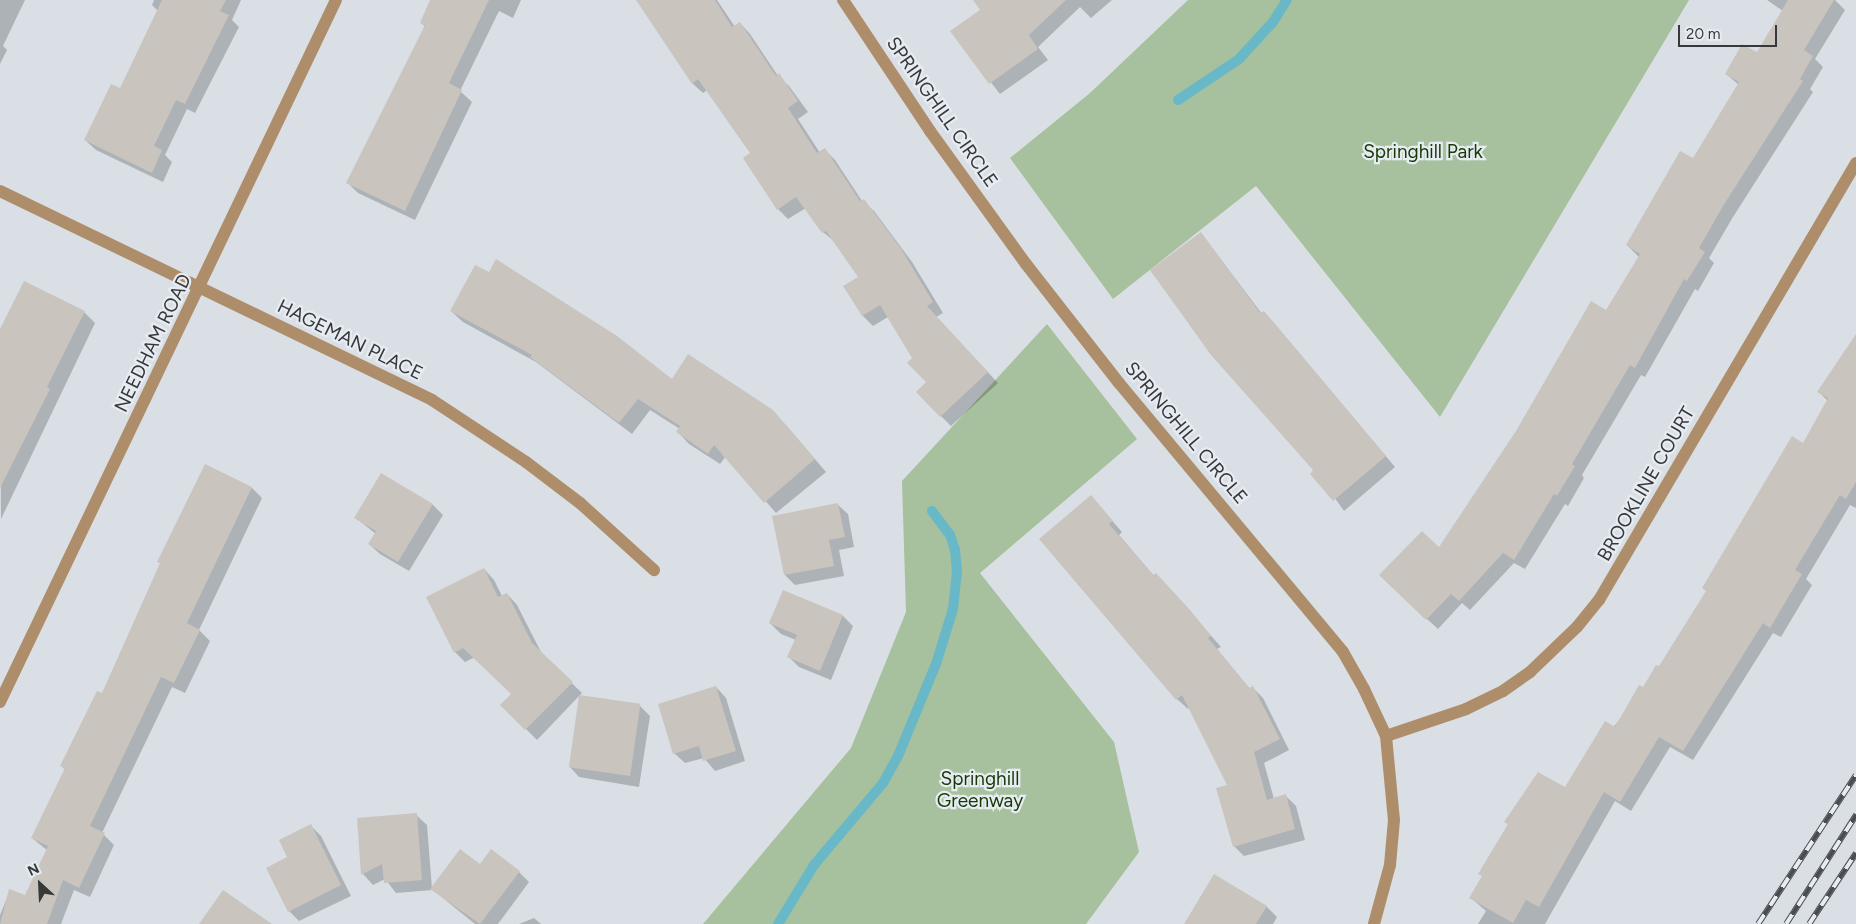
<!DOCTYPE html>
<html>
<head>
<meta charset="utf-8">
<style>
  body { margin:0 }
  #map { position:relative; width:1856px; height:924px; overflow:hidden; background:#d9dfe5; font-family:Figtree,sans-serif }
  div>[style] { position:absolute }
  .green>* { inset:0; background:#a7c09e }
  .shadow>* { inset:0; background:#0003 }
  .stream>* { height:10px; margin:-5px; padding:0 5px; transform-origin:5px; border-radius:5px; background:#69b8c8 }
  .building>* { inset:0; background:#c9c4be; transform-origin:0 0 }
  .minor>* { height:12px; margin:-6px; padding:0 6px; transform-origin:6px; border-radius:6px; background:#ae8e6a }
  .rail>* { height:5.5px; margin-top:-2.75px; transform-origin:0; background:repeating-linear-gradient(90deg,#e6ecf2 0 11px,#4a4d4f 0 22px); box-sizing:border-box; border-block:1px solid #4a4d4f }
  span { translate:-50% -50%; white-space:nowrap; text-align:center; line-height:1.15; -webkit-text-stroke:4.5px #e6ecf2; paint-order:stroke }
  .street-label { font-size:19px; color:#36383a }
  .park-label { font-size:19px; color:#173a04 }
  .north { position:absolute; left:15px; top:859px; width:50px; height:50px; -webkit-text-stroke:4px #e6ecf2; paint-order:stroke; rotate:335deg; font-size:14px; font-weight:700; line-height:20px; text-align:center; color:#36383a }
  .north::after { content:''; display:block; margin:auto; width:18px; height:22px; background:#36383a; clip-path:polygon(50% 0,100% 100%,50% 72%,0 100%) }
  .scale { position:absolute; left:1678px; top:25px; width:99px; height:22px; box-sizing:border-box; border:2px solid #36383a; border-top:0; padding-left:6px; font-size:15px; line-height:18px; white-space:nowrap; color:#36383a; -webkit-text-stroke:4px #e6ecf2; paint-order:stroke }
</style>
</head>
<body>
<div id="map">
  <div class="green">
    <div style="clip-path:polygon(1188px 0,1689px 0,1440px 417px,1256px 186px,1113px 299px,1010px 158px,1090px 93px)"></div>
    <div style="clip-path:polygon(1047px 324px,1137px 439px,980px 573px,1114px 742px,1139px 852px,1086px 924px,703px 924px,851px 748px,906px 612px,902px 481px)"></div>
  </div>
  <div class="shadow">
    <div style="clip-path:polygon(0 0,25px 0,3px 46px,7px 50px,0 64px)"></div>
    <div style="clip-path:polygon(154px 0,241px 0,232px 20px,239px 27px,195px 113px,187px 109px,165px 155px,172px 162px,163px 182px,96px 150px,85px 140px,120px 90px,158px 11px,152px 5px)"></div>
    <div style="clip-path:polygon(432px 0,521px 0,513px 18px,499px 11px,460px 91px,472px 102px,415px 220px,358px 193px,348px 183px,425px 27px,421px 22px)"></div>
    <div style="clip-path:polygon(638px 0,717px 0,735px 27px,740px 23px,750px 34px,778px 76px,789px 86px,808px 112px,798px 119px,820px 153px,825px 150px,835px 160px,862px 201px,874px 211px,912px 262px,943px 313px,936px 317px,998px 383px,951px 426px,941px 416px,928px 382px,888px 317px,873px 326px,863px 316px,860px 277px,835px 242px,823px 232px,806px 208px,788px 219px,778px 209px,751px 154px,707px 90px,703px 93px,692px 83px)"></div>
    <div style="clip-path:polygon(981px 0,1112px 0,1091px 18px,1080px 7px,1038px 47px,1048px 60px,1000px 94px,951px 31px,982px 10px)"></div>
    <div style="clip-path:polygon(1767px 0,1835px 0,1845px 10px,1815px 59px,1823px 67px,1810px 89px,1813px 92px,1733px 217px,1709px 258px,1714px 263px,1698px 291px,1695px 289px,1645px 377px,1641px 375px,1582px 475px,1584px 478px,1568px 506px,1565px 504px,1525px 569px,1514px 563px,1470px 610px,1462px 603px,1438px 629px,1391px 586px,1439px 549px,1606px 311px,1639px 257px,1627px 245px,1693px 160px,1739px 85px,1726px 74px,1757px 54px,1783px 11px)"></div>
    <div style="clip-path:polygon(1201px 233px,1262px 314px,1274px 323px,1395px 467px,1344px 511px,1315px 470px)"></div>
    <div style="clip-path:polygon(496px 261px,616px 337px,672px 380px,785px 424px,826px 472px,776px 513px,726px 456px,720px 464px,689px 444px,678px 432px,680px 429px,650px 410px,632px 434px,536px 362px,463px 322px,451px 311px,489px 274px)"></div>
    <div style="clip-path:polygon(25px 282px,84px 312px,95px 323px,1px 519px,0 332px)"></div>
    <div style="clip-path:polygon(1856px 336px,1856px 508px,1850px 505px,1806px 579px,1812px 585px,1781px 637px,1773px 633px,1693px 760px,1670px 747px,1631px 811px,1615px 801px,1545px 924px,1478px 924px,1486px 911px,1471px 898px,1509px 825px,1505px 821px,1565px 789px,1660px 668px,1803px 444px,1828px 401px,1819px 392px)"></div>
    <div style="clip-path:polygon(205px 466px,252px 488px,262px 498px,199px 630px,210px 641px,185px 693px,172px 687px,102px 833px,114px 845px,90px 897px,74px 890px,61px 924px,0 924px,0 915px,10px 891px,26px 897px,48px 851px,32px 838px,65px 770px,62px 766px,103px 695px)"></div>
    <div style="clip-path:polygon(381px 474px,433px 505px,443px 515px,409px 571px,380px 554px,369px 544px,376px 534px,356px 518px)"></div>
    <div style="clip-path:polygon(1091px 497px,1122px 532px,1119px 535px,1154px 576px,1166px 585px,1221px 647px,1217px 649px,1250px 689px,1253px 688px,1263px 698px,1289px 750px,1264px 763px,1274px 799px,1286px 796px,1296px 806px,1305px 840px,1244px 856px,1234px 846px,1229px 786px,1190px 707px,1188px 709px,1177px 699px)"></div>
    <div style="clip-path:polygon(837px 504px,848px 514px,854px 547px,839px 550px,844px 576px,795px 585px,785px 575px)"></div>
    <div style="clip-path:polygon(484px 569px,494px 580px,502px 596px,507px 594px,517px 605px,542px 654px,582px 693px,537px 740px,502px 705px,513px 694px,475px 657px,465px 662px,455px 652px)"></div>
    <div style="clip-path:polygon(843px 616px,853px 626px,831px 680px,799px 667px,789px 657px,796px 640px,781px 634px,770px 623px)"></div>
    <div style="clip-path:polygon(716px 687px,726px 698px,745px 761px,715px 771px,704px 758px,685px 763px,674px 753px)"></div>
    <div style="clip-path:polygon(640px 706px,650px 716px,639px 787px,579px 777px,569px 766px)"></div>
    <div style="clip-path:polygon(416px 815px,427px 825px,432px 889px,480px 865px,519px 872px,529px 882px,498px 924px,475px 924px,433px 890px,396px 893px,385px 879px,373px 885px,363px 874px,358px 820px)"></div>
    <div style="clip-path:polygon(311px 826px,321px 836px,351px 896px,299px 921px,289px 911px,289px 858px)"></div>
    <div style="clip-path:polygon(1215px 876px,1267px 907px,1277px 917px,1273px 924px,1185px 924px)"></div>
    <div style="clip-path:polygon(534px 918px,541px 924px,519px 924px)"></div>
  </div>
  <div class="stream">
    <div style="left:1178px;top:100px;width:73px;rotate:-33.9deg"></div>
    <div style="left:1239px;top:59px;width:50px;rotate:-47.4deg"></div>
    <div style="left:1273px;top:22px;width:26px;rotate:-58deg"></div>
    <div style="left:778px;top:924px;width:69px;rotate:-58.6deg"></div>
    <div style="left:814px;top:865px;width:107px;rotate:-49.9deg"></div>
    <div style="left:883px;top:783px;width:31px;rotate:-61deg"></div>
    <div style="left:898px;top:756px;width:100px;rotate:-67.6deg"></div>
    <div style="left:936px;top:664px;width:58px;rotate:-72.8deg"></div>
    <div style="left:953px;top:609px;width:37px;rotate:-84deg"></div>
    <div style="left:957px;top:572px;width:22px;rotate:-95deg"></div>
    <div style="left:955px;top:550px;width:16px;rotate:-108deg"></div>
    <div style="left:950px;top:535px;width:30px;rotate:-127deg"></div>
  </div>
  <div class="building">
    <div style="clip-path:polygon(162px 0,226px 0,220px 11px,229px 15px,185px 104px,176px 100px,154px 146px,162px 150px,152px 173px,84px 140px,111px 84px,120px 88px)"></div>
    <div style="clip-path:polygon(430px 0,489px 0,449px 83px,462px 90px,405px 211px,346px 183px,425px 25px,420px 23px)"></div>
    <div style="clip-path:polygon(636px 0,715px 0,732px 27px,740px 22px,776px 76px,779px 73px,798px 101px,788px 108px,817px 153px,825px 148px,860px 201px,864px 199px,902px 250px,933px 302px,927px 306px,988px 372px,940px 417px,916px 392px,926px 382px,907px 363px,912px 358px,880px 305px,862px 316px,843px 286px,858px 277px,826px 231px,822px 233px,796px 197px,777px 210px,743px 158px,750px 153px,698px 79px,692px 84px)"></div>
    <div style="clip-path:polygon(973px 0,1066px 0,1029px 35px,1038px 49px,989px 84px,950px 31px,980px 10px)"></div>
    <div style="clip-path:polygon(1788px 0,1834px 0,1804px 50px,1813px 56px,1800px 79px,1803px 81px,1723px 206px,1699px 248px,1705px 252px,1687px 281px,1684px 279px,1635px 368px,1630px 365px,1572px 464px,1575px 466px,1557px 496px,1554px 494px,1514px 560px,1503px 553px,1459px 601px,1451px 594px,1426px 620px,1379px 575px,1422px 531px,1439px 547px,1516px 431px,1591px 301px,1606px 310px,1640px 254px,1626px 245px,1680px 151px,1693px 158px,1739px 82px,1725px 74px,1742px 44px,1757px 52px)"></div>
    <div style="clip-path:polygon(1201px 232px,1260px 313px,1264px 311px,1386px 456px,1333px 501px,1310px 474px,1313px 470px,1211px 355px,1150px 270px)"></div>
    <div style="clip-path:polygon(496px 259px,617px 336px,672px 379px,688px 354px,773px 410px,815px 459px,764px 503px,714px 445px,708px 454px,676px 432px,680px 426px,638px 399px,619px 423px,530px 357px,532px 355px,450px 311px,475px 265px,489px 272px)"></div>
    <div style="clip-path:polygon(24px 281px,85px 311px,47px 387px,50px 389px,0 488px,0 329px)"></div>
    <div style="clip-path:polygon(1856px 334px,1856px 482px,1846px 499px,1840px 495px,1795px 570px,1802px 574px,1770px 628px,1763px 623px,1683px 751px,1659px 737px,1620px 802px,1604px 792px,1539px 907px,1526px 900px,1513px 923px,1469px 898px,1482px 876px,1478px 874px,1508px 824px,1504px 822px,1538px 772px,1565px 787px,1605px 721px,1615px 727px,1639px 685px,1643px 687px,1656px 665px,1659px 666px,1706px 591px,1702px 588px,1792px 436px,1803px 443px,1828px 398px,1817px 392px)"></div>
    <div style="clip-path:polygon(205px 464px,252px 487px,187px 623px,200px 630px,174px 683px,161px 677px,90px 826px,105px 833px,79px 888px,63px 880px,47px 924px,0 924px,9px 889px,25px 895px,48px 846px,31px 838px,65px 768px,60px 766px,97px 691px,102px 693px,160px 563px,157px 562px)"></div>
    <div style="clip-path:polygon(381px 473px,433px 504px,398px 562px,368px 544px,376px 531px,354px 518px)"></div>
    <div style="clip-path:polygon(1091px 495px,1113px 521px,1109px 524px,1153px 575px,1156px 573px,1190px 610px,1211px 636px,1208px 638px,1249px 688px,1253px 686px,1280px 739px,1254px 752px,1267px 800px,1286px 794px,1295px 829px,1233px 847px,1216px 788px,1227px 785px,1182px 695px,1176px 700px,1039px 539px)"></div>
    <div style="clip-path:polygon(838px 503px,845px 537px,829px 540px,834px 566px,784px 575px,772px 516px)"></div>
    <div style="clip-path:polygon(484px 568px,498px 597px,507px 593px,532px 643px,573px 682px,525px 730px,500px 705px,511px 694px,463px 648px,454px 653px,426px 597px)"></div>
    <div style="clip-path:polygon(783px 590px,843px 615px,820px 671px,787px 657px,797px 635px,769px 623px)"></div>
    <div style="clip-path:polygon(716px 686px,736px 751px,703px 761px,699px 746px,673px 754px,658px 704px)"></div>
    <div style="left:579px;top:695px;width:62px;height:73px;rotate:8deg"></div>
    <div style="clip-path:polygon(417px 813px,422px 880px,384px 883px,382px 864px,361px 875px,357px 818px)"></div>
    <div style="clip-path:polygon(311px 824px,341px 885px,288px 912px,266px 868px,287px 857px,279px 840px)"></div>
    <div style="clip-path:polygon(460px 849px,480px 864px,491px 849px,520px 871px,480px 924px,430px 889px)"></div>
    <div style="clip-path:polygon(1214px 874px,1267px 906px,1256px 924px,1184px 924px)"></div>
    <div style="clip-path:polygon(223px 890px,272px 924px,199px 924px)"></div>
  </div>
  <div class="minor">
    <div style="left:843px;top:0;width:157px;rotate:56.4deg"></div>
    <div style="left:930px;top:131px;width:164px;rotate:54.2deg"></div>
    <div style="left:1026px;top:264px;width:151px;rotate:52deg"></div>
    <div style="left:1119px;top:383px;width:350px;rotate:50.2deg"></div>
    <div style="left:1343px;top:652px;width:43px;rotate:60.4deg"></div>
    <div style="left:1364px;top:689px;width:52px;rotate:64.9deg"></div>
    <div style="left:1386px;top:736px;width:84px;rotate:84.6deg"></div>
    <div style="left:1394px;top:820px;width:45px;rotate:95.1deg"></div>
    <div style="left:1390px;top:865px;width:61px;rotate:105.2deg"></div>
    <div style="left:0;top:191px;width:480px;rotate:25.8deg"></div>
    <div style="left:432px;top:400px;width:113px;rotate:33.4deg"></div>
    <div style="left:526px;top:462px;width:68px;rotate:37.2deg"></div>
    <div style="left:580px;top:503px;width:100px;rotate:42.2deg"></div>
    <div style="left:0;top:702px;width:778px;rotate:-64.42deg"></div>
    <div style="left:1386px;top:736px;width:84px;rotate:-18.6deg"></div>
    <div style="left:1466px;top:709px;width:41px;rotate:-25.9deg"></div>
    <div style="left:1503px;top:691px;width:33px;rotate:-35deg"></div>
    <div style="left:1530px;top:672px;width:65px;rotate:-43.8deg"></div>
    <div style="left:1577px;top:627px;width:35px;rotate:-51deg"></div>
    <div style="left:1599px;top:600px;width:507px;rotate:-59.54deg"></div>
  </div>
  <div class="rail">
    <div style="left:1758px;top:924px;width:178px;rotate:-56.7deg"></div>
    <div style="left:1786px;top:924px;width:130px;rotate:-57.3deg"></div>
    <div style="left:1809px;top:924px;width:85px;rotate:-56.5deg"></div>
  </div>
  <div class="street-label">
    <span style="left:942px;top:112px;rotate:55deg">SPRINGHILL CIRCLE</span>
    <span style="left:350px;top:340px;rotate:26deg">HAGEMAN PLACE</span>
    <span style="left:153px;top:343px;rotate:-64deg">NEEDHAM ROAD</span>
    <span style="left:1186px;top:433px;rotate:50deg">SPRINGHILL CIRCLE</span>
    <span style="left:1646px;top:484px;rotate:-60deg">BROOKLINE COURT</span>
  </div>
  <div class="park-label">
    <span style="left:1423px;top:152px">Springhill Park</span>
    <span style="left:980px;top:790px">Springhill<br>Greenway</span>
  </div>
  <div class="north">N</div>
  <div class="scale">20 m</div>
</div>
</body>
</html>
